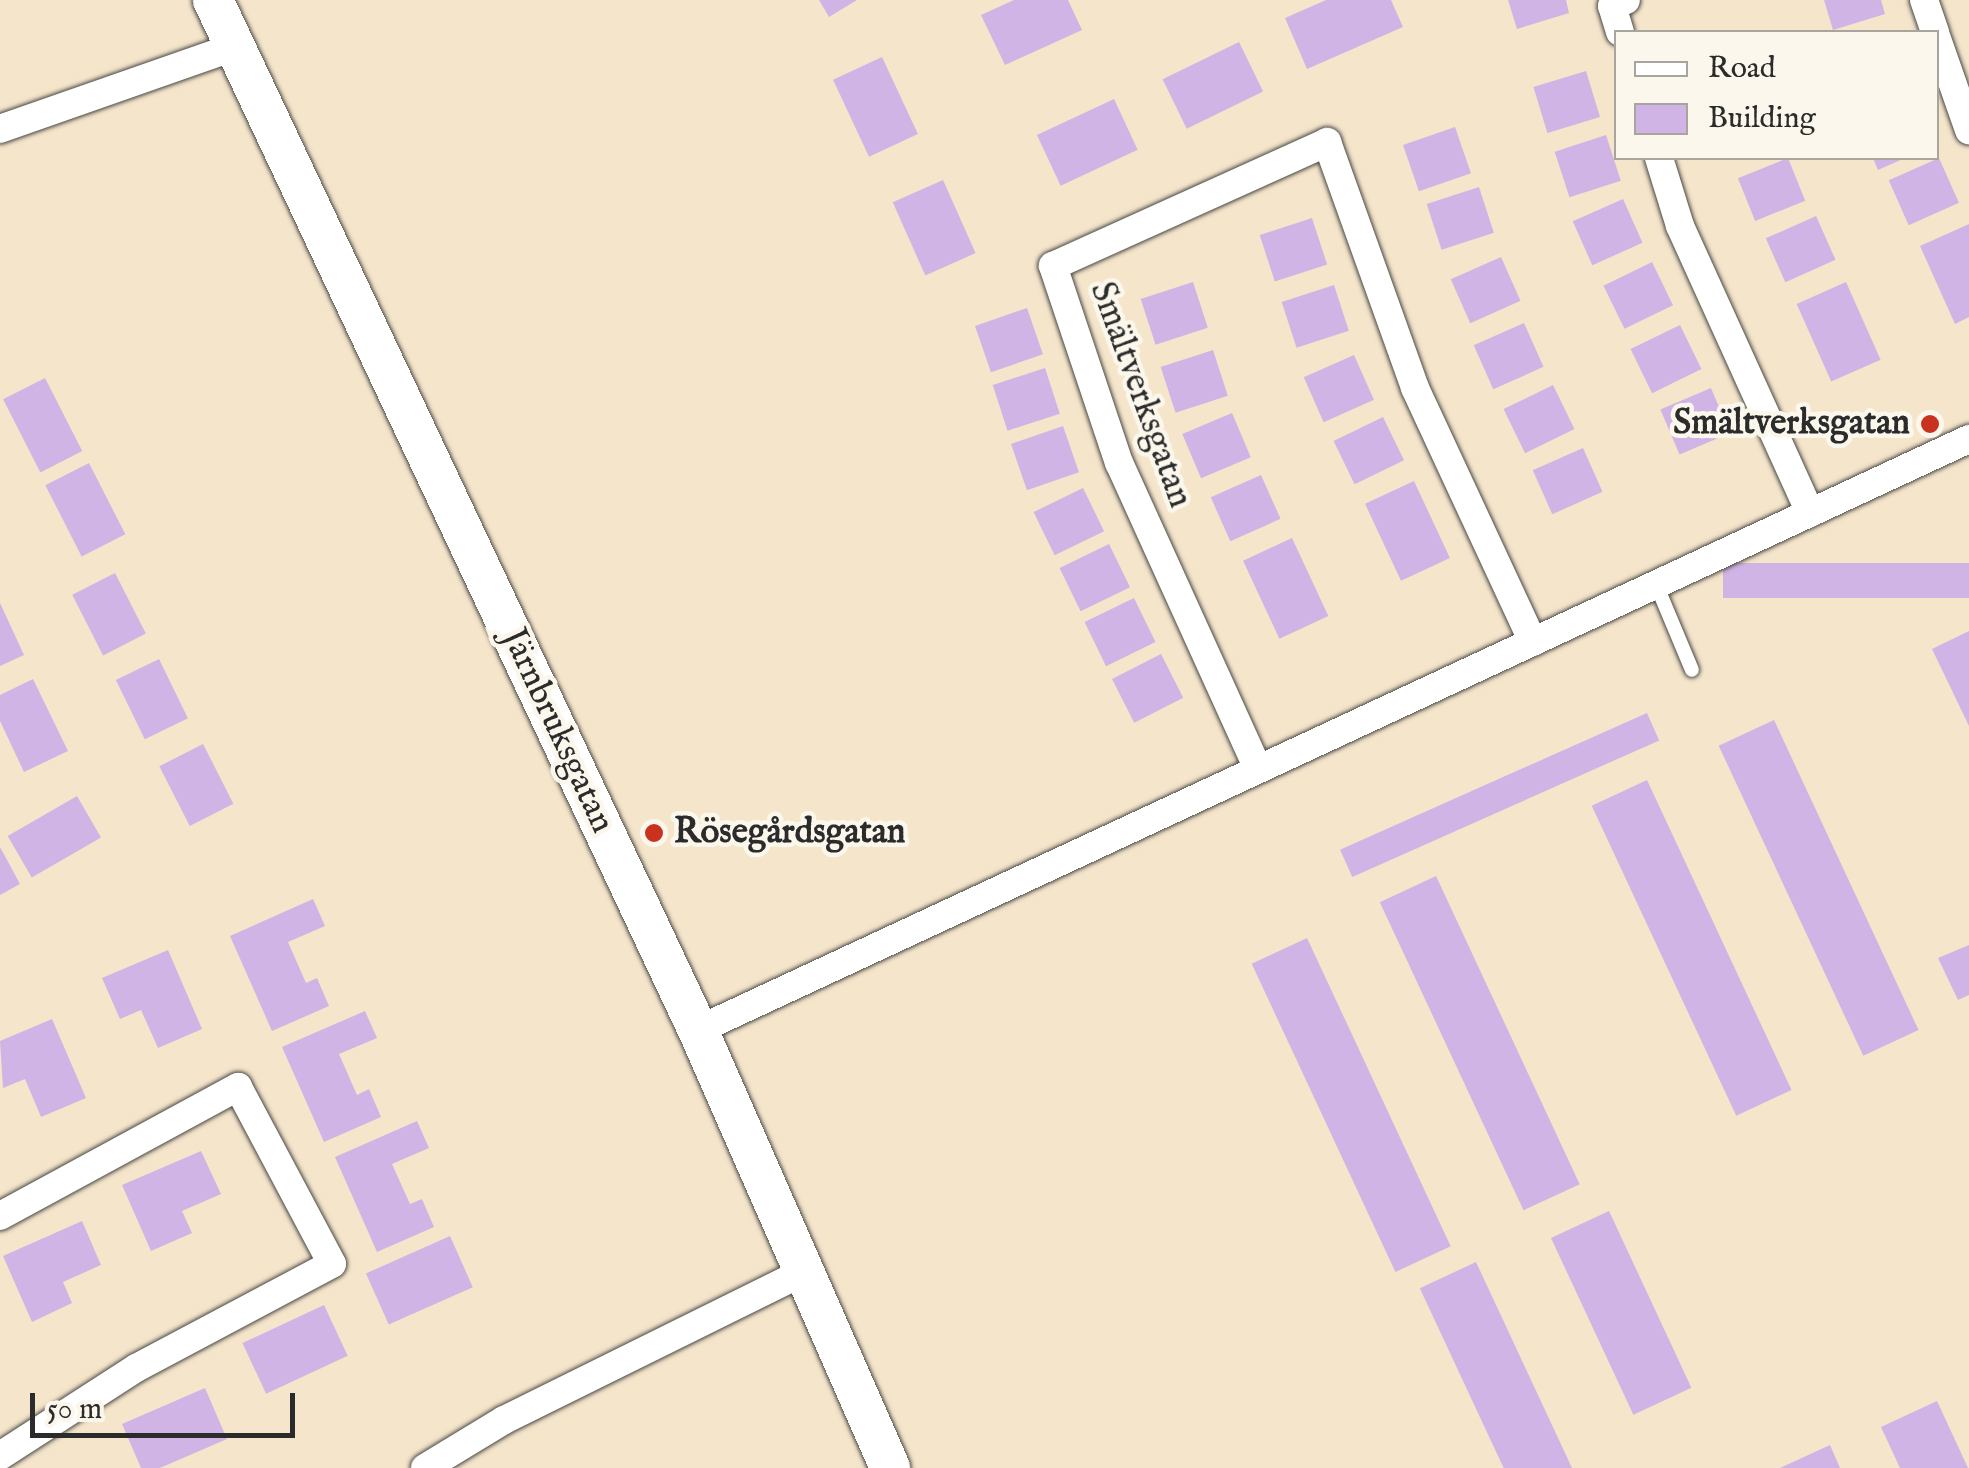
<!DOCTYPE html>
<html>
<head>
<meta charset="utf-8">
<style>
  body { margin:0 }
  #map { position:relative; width:1969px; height:1468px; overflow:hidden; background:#f4e5cb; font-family:"IM FELL English",serif }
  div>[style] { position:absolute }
  .building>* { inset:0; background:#d1b4e6; transform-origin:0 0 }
  .roads { filter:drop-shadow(0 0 2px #494743) drop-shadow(0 0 2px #494743) }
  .lane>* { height:14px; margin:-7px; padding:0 7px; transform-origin:7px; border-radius:7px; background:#fff }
  .street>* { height:28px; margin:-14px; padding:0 14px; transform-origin:14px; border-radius:14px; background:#fff }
  .secondary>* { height:40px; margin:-20px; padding:0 20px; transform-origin:20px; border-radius:20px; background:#fff }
  .dots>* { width:28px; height:28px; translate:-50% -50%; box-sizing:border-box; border:5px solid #fbf7ec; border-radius:50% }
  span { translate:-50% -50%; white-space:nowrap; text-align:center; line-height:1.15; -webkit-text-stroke:9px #fbf7ec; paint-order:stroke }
  .street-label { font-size:35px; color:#2b2b2b }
  .poi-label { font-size:35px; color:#2b2b2b; font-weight:700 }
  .right { translate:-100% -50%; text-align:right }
  .left { translate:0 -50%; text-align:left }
  .legend { position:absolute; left:1614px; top:30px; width:325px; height:130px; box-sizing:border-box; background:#fbf7ec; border:2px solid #a8a59f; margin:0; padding:12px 18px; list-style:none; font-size:30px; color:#2b2b2b }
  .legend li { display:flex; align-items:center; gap:20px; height:50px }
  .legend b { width:50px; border:2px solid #a8a59f }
  .scale { position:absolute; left:30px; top:1393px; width:265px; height:45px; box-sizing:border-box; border:5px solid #2b2b2b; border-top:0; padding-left:12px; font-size:30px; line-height:35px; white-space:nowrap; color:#2b2b2b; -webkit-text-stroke:8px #fbf7ec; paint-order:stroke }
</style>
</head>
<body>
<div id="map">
  <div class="building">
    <div style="clip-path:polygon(819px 0,857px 0,829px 17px)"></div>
    <div style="clip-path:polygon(1014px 0,1068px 0,1082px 30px,1005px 65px,981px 15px)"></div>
    <div style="clip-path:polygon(1326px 0,1391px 0,1403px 27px,1307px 69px,1285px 18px)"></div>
    <div style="clip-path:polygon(1508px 0,1566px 0,1569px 13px,1517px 29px)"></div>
    <div style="clip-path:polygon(1824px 0,1881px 0,1885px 14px,1833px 30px)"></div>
    <div style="left:1239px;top:42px;width:55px;height:85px;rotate:64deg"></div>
    <div style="left:882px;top:57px;width:85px;height:54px;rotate:65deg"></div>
    <div style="left:1586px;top:71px;width:48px;height:55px;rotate:73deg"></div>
    <div style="left:1114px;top:99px;width:56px;height:85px;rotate:65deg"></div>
    <div style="left:1455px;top:127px;width:49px;height:55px;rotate:71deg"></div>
    <div style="left:1606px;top:135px;width:48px;height:54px;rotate:72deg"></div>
    <div style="left:1788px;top:158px;width:46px;height:54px;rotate:68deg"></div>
    <div style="clip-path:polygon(1873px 158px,1905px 158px,1878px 170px)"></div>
    <div style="left:1939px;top:158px;width:49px;height:55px;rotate:66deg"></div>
    <div style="left:943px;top:180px;width:80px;height:55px;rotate:66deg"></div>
    <div style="left:1479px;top:187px;width:48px;height:55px;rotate:72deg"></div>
    <div style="left:1623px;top:199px;width:48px;height:55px;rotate:66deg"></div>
    <div style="left:1816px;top:216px;width:48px;height:55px;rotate:66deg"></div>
    <div style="left:1312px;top:218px;width:49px;height:55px;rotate:72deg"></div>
    <div style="clip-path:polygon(1969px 224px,1969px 317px,1955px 324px,1920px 246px)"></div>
    <div style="left:1501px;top:257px;width:48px;height:55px;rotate:66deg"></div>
    <div style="left:1652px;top:262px;width:48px;height:54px;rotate:64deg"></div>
    <div style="left:1193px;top:282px;width:48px;height:55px;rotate:72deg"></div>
    <div style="left:1846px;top:282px;width:85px;height:54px;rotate:66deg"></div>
    <div style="left:1334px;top:285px;width:48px;height:55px;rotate:72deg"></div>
    <div style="left:1027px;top:308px;width:49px;height:55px;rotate:71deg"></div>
    <div style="left:1524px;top:323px;width:48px;height:55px;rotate:66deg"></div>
    <div style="left:1680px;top:325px;width:49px;height:55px;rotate:64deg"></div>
    <div style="left:1213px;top:350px;width:48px;height:55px;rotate:72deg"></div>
    <div style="left:1354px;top:355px;width:49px;height:55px;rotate:66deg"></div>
    <div style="left:1045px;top:368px;width:48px;height:55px;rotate:72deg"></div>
    <div style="left:45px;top:378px;width:82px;height:47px;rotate:63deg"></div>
    <div style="left:1553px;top:385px;width:49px;height:55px;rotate:64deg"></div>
    <div style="left:1711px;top:388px;width:49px;height:55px;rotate:67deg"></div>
    <div style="left:1232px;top:413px;width:48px;height:54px;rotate:67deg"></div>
    <div style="left:1383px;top:417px;width:48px;height:55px;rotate:64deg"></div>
    <div style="left:1063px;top:426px;width:49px;height:55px;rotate:71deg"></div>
    <div style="left:1583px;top:448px;width:48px;height:55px;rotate:66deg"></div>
    <div style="left:89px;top:463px;width:80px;height:49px;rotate:63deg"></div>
    <div style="left:1261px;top:475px;width:48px;height:55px;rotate:66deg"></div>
    <div style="left:1414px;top:481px;width:85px;height:54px;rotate:65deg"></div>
    <div style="left:1083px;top:488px;width:48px;height:55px;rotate:64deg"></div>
    <div style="left:1292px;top:538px;width:86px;height:54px;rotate:65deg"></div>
    <div style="left:1109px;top:544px;width:48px;height:55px;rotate:64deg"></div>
    <div style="left:1969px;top:563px;width:35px;height:246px;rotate:90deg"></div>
    <div style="left:115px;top:573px;width:68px;height:48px;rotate:63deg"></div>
    <div style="left:1134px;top:598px;width:49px;height:55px;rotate:64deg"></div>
    <div style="clip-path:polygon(0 603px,24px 655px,0 666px)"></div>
    <div style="clip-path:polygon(1969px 631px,1969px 726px,1932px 649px)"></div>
    <div style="left:1161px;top:654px;width:49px;height:55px;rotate:63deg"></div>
    <div style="left:159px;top:659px;width:66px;height:48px;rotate:64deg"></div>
    <div style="clip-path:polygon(33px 679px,68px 751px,24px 772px,0 721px,0 695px)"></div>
    <div style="left:1647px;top:713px;width:30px;height:336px;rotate:66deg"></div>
    <div style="left:1774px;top:720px;width:342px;height:61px;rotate:65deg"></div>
    <div style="left:203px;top:744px;width:67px;height:49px;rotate:63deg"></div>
    <div style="left:1647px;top:780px;width:342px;height:61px;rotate:65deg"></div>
    <div style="left:77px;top:796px;width:48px;height:80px;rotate:60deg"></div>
    <div style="clip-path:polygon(0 847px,20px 884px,0 895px)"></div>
    <div style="left:1436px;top:876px;width:340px;height:62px;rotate:65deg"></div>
    <div style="clip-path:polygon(313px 899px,325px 926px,288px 942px,306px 983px,317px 978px,329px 1006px,272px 1031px,230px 936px)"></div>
    <div style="left:1307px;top:938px;width:340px;height:61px;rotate:65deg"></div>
    <div style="clip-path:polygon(1969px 945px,1969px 995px,1958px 1000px,1938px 958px)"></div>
    <div style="clip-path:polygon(168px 950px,202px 1029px,158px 1048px,141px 1010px,120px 1019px,102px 978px)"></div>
    <div style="clip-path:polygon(365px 1011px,377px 1038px,339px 1054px,357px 1095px,369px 1089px,381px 1117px,324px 1142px,282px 1047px)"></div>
    <div style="clip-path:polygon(52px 1019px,86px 1098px,41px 1117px,25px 1079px,3px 1088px,0 1041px)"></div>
    <div style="clip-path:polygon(417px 1121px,429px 1148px,392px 1164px,410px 1204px,422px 1199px,434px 1227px,377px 1252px,335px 1157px)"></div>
    <div style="clip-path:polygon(201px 1151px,221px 1194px,182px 1211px,192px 1233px,151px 1251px,122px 1185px)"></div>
    <div style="left:1609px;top:1211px;width:195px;height:64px;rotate:65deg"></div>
    <div style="clip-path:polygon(82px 1221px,101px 1265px,63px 1282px,72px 1303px,32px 1322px,3px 1256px)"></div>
    <div style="left:450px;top:1236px;width:56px;height:92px;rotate:66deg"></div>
    <div style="left:1476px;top:1262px;width:227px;height:62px;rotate:65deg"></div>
    <div style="left:324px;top:1305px;width:56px;height:90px;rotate:65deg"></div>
    <div style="clip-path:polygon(205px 1388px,227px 1439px,160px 1468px,141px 1468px,122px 1424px)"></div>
    <div style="clip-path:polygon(1937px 1401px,1968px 1468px,1900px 1468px,1881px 1427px)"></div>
    <div style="clip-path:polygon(1830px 1445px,1840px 1468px,1780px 1468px)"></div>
  </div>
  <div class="roads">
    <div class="lane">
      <div style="left:1656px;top:584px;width:93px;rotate:67.3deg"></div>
    </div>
    <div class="street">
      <div style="left:1924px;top:0;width:34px;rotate:71deg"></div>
      <div style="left:1620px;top:32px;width:27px;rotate:-107deg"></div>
      <div style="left:1612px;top:6px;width:15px;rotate:-23deg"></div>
      <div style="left:1936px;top:36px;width:100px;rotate:70.7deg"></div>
      <div style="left:0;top:129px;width:248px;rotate:-19.3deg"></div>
      <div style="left:1659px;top:158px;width:71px;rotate:72.8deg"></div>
      <div style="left:1680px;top:226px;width:315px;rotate:65.6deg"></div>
      <div style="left:1258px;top:769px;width:336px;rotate:-114.4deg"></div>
      <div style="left:1119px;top:463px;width:208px;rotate:-108.5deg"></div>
      <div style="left:1053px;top:266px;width:301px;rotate:-24.3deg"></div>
      <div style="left:1327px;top:142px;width:261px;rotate:70.3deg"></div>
      <div style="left:1415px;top:388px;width:280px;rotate:65.1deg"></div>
      <div style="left:698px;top:1030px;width:1402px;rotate:-24.94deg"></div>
      <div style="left:0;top:1216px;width:271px;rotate:-28.5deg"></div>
      <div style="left:238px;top:1087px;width:200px;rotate:62deg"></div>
      <div style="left:332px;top:1264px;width:222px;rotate:152deg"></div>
      <div style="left:136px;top:1368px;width:162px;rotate:147.1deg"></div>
      <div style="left:425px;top:1468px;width:92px;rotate:-31.3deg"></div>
      <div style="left:504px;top:1420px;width:337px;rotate:-26.3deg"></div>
    </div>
    <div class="secondary">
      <div style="left:213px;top:0;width:1138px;rotate:64.79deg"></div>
      <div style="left:698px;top:1030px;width:478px;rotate:66.3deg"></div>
    </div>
  </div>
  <div class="dots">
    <div style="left:1930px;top:424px;background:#c8321e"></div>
    <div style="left:654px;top:833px;background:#c8321e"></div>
  </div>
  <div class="street-label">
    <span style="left:1140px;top:395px;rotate:70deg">Smältverksgatan</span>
    <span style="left:557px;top:731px;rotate:65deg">Järnbruksgatan</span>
  </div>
  <div class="poi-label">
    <span class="right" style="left:1910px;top:424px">Smältverksgatan</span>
    <span class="left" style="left:674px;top:833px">Rösegårdsgatan</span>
  </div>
  <ul class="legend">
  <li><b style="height:12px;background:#fff"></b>Road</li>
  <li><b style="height:28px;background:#d1b4e6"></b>Building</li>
  </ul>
  <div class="scale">50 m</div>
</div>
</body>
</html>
